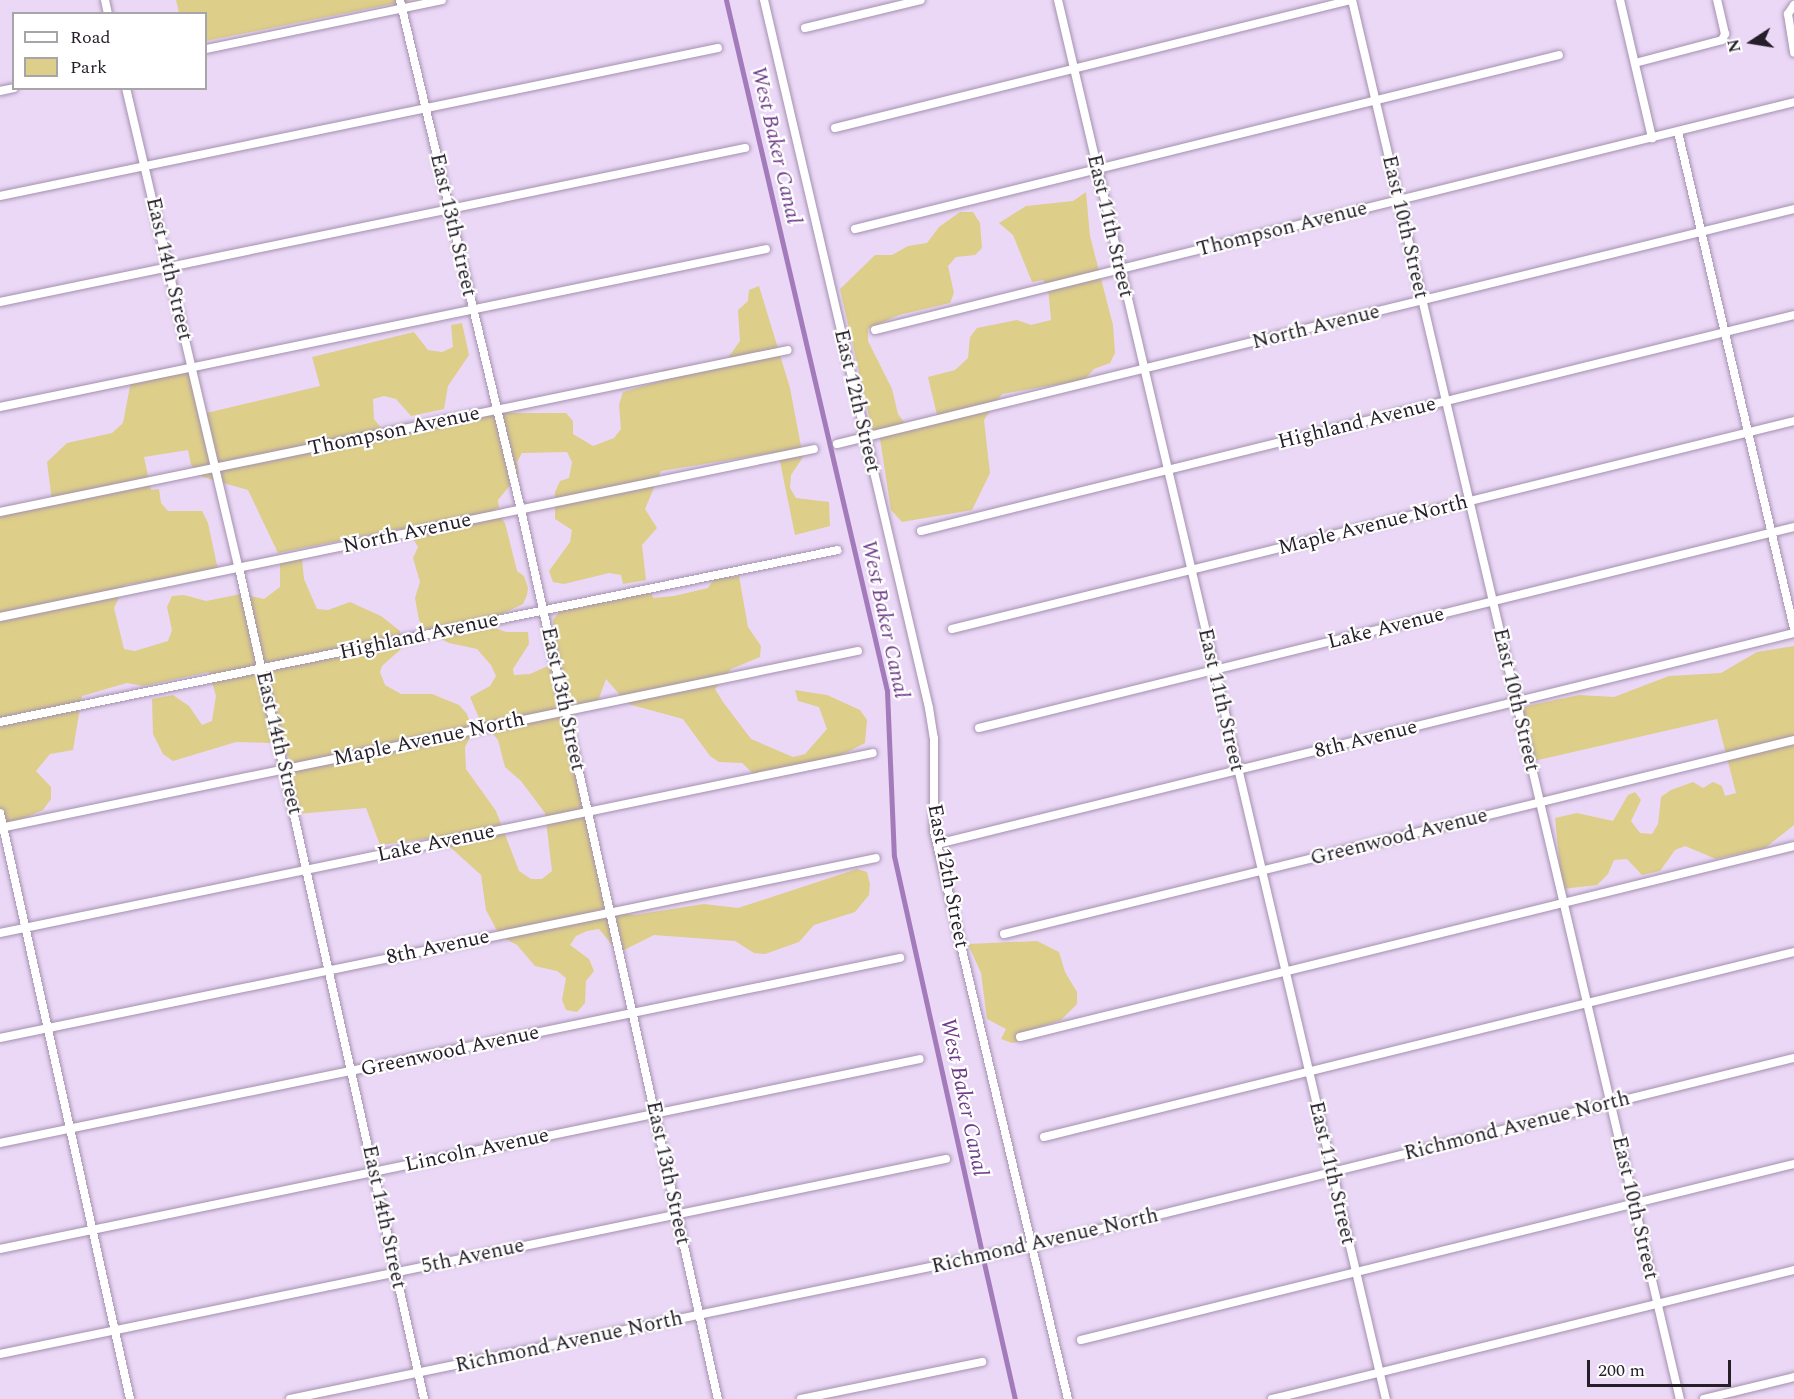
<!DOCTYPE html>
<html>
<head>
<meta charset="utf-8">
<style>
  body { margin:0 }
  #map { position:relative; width:1794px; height:1399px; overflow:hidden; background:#ebd8f7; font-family:Spectral,serif }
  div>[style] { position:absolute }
  .green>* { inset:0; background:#ddce8a }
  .canal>* { height:5px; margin:-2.5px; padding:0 2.5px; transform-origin:2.5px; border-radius:2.5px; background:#a37bba }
  .roads { filter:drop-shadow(0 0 2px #a391ae) drop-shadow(0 0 2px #a391ae) }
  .minor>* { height:8px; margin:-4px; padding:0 4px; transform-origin:4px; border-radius:4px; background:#fff }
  span { translate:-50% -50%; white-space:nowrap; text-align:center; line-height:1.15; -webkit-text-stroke:4.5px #fff; paint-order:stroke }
  .street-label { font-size:21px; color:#251e29 }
  .water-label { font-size:22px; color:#6e3b88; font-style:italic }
  .legend { position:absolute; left:12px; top:12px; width:195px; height:78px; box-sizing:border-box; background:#fff; border:2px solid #a8a5a9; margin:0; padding:8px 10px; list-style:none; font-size:18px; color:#251e29 }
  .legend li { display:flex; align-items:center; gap:12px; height:30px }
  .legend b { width:30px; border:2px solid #a8a5a9 }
  .north { position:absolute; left:1722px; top:12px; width:60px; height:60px; -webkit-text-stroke:4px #fff; paint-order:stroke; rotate:258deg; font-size:16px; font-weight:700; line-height:24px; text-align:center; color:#251e29 }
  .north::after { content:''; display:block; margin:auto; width:21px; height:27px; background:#251e29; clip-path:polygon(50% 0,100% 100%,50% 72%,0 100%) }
  .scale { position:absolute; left:1587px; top:1360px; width:144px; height:27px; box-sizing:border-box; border:3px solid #251e29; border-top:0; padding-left:8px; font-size:18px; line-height:21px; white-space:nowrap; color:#251e29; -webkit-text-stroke:4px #fff; paint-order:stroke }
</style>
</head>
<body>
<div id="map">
  <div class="green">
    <div style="clip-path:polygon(176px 0,412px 0,206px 41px,206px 14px,179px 13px)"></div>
    <div style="clip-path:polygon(1086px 192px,1090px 236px,1113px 325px,1115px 353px,1110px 363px,1094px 369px,1084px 380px,1002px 394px,984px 420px,990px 473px,972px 510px,902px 522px,891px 510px,880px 439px,872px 429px,840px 289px,875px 255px,892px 255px,908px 246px,927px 243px,939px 227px,960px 212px,973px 212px,980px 223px,982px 248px,975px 255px,956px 257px,948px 266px,954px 293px,950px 303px,899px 315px,868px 329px,868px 341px,892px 389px,898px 414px,906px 425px,918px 430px,937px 415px,928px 377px,955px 370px,968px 358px,970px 337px,977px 328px,1017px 320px,1031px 325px,1051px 320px,1048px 287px,1043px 280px,1032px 282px,1013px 235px,999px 223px,1026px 206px,1073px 201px)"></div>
    <div style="clip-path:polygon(evenodd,759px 286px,790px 388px,803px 457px,791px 475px,790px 488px,796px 498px,829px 502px,830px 526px,795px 535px,778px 452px,661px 471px,645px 509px,657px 528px,642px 545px,646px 580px,623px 584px,621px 575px,609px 573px,564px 584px,553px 582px,549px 571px,570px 542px,572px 530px,555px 519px,555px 492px,560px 481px,569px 478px,572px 462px,567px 452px,522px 453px,517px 462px,519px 474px,498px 500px,499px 508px,495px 509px,505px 523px,517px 571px,524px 576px,528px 588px,527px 595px,523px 604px,495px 617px,494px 623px,495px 628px,506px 632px,528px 632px,529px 644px,513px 669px,514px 675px,530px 674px,559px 661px,553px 620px,560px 611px,651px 592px,653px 598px,674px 596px,708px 588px,714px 579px,739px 576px,748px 627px,761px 646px,760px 657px,731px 669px,715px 689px,723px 702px,751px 739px,793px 757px,805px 754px,827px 729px,819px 707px,798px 701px,795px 690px,827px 695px,860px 710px,867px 720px,865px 743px,836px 758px,757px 777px,742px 763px,719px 762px,710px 756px,683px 719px,628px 704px,606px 679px,598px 701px,569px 711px,612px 912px,634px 915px,704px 904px,738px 908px,857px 869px,867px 872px,870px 884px,869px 895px,855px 912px,814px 925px,799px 942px,765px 954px,754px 953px,735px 941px,654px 935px,624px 950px,613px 946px,599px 929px,587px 931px,576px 936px,570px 945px,589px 959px,594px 971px,586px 981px,585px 1003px,577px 1012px,566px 1010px,562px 1000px,566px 978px,557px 971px,535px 966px,517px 945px,500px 936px,486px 910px,481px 875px,439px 837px,380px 845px,366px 808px,297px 814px,289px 757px,272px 743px,236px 742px,173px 761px,163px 754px,153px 734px,152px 699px,173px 695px,189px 706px,202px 725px,212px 721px,216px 696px,209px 672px,144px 686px,127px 683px,82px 696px,73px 750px,50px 754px,36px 771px,51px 787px,51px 799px,43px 810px,0 828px,0 513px,52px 501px,47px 462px,67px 443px,112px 433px,123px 423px,131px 381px,194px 367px,202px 414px,320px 386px,312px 357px,414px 332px,428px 350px,442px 352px,453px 347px,451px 325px,462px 323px,469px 355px,448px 386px,444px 409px,411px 416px,396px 399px,384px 396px,373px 399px,374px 419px,382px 429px,390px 433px,491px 413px,566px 413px,573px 421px,573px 434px,593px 446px,614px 438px,621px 429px,619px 405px,623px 392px,661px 381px,662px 370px,725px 362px,740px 341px,738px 310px,748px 301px,749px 290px,759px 286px,188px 450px,191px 465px,203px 477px,248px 490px,278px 553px,399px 529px,411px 535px,418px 547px,413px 558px,420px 582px,415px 598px,419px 620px,427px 631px,449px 643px,477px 649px,491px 665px,496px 676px,490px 686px,470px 697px,479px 718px,498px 740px,505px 767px,521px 781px,545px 813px,552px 871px,542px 879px,531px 879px,519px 871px,496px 811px,466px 769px,465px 747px,473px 732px,467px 714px,459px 705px,432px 694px,401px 694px,385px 685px,380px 672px,382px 666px,401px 649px,400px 631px,381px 616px,350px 602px,328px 610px,317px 609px,304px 579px,302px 559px,280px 563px,280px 587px,264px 599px,241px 594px,206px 601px,184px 595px,172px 596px,167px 607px,172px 630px,168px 641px,135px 651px,124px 649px,114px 608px,125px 585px,218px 570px,208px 523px,202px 511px,168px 511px,161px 503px,159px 489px,151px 490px,144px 457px,188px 450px)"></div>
    <div style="clip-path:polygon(1794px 646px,1794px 825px,1765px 848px,1716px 859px,1685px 846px,1675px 850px,1660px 871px,1642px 875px,1627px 859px,1614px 860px,1608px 874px,1597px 885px,1562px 889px,1555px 818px,1577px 813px,1613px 821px,1628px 795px,1635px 792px,1641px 800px,1631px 821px,1640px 833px,1652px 834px,1658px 824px,1661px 797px,1671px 790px,1693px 782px,1703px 788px,1713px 782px,1722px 786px,1725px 796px,1736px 793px,1717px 719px,1534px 761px,1523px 710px,1527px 706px,1579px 695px,1614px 697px,1669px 676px,1721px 673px,1757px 652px)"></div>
    <div style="clip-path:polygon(1037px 941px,1059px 952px,1065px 972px,1077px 992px,1077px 1004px,1061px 1020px,1028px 1031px,1017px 1037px,1018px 1042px,1012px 1043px,1001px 1039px,1006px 1029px,987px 1019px,981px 973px,968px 944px)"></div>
  </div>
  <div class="canal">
    <div style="left:726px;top:0;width:710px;rotate:76.88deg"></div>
    <div style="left:887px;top:691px;width:165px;rotate:87.6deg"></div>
    <div style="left:894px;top:856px;width:403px;rotate:77.5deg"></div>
    <div style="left:984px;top:1263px;width:139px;rotate:77.2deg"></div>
  </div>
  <div class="roads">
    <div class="minor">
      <div style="left:105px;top:0;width:14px;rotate:78deg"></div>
      <div style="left:400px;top:0;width:524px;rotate:76.65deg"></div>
      <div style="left:521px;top:510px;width:911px;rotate:77.51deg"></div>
      <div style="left:764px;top:0;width:727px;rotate:76.88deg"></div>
      <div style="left:929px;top:708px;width:30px;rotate:81deg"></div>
      <div style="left:934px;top:738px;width:93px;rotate:90deg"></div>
      <div style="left:934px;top:831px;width:584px;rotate:76.73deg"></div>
      <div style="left:1058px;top:0;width:1437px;rotate:76.81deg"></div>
      <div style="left:1352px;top:0;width:1437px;rotate:76.81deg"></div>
      <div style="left:1620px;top:0;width:142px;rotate:76.9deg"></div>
      <div style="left:1794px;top:5px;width:11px;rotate:124deg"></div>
      <div style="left:1788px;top:14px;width:39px;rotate:81deg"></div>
      <div style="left:805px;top:28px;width:119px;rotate:-13.6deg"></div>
      <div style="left:206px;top:49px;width:241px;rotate:-11.7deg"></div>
      <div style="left:1635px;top:63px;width:90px;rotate:-14.8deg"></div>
      <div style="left:1722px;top:40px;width:7px;rotate:-63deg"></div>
      <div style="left:1725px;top:34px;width:35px;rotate:-103deg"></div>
      <div style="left:126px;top:88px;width:493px;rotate:76.8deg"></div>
      <div style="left:239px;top:568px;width:851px;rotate:77.45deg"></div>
      <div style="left:0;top:91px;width:14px;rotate:-12deg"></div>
      <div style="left:835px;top:128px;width:532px;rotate:-13.93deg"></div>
      <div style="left:1678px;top:132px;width:510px;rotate:76.86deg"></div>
      <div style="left:0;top:196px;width:733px;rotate:-11.65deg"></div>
      <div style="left:855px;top:229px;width:725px;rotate:-13.88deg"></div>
      <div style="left:0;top:302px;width:761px;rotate:-11.68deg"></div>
      <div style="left:875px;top:330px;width:947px;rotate:-13.93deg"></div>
      <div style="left:0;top:407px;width:782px;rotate:-11.65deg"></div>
      <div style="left:837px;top:444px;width:985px;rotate:-13.8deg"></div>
      <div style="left:0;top:512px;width:804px;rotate:-11.62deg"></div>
      <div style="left:921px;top:531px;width:899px;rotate:-13.9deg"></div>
      <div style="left:0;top:617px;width:831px;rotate:-11.66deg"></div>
      <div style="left:952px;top:629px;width:867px;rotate:-13.88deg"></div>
      <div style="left:0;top:722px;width:855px;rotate:-11.6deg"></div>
      <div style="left:979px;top:728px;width:839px;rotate:-13.85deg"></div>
      <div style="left:0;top:813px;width:600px;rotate:77.49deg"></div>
      <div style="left:0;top:828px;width:876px;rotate:-11.66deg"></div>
      <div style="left:937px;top:844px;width:883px;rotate:-13.83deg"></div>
      <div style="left:0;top:933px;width:891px;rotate:-11.65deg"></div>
      <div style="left:1004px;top:934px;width:813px;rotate:-13.8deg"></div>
      <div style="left:1020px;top:1037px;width:797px;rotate:-13.86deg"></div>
      <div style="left:0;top:1038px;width:894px;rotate:-11.61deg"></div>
      <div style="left:1044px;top:1137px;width:772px;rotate:-13.86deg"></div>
      <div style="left:0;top:1143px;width:919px;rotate:-11.62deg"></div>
      <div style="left:0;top:1249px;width:939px;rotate:-11.67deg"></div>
      <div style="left:1081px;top:1340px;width:734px;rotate:-13.87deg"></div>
      <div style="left:0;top:1354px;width:966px;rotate:-11.65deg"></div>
      <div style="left:290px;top:1399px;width:758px;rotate:-11.65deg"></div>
      <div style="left:1032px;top:1246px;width:785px;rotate:-13.86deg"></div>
      <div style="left:801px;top:1399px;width:185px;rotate:-11.6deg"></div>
      <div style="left:1272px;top:1399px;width:538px;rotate:-13.88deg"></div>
      <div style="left:1704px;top:1399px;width:93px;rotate:-13.7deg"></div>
    </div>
  </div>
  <div class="street-label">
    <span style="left:453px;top:225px;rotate:77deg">East 13th Street</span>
    <span style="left:1110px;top:226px;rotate:77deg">East 11th Street</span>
    <span style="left:1405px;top:227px;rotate:77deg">East 10th Street</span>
    <span style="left:1282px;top:229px;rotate:-14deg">Thompson Avenue</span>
    <span style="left:169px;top:269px;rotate:77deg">East 14th Street</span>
    <span style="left:1316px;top:327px;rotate:-14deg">North Avenue</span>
    <span style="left:857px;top:401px;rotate:77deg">East 12th Street</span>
    <span style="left:1357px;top:423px;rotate:-14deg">Highland Avenue</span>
    <span style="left:394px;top:431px;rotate:-12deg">Thompson Avenue</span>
    <span style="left:1373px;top:525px;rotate:-14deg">Maple Avenue North</span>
    <span style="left:407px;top:533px;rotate:-12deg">North Avenue</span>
    <span style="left:1386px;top:628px;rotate:-14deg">Lake Avenue</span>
    <span style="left:419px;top:636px;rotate:-12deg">Highland Avenue</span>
    <span style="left:563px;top:699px;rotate:78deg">East 13th Street</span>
    <span style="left:1221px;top:700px;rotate:77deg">East 11th Street</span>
    <span style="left:1516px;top:700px;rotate:77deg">East 10th Street</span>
    <span style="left:429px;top:739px;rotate:-12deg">Maple Avenue North</span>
    <span style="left:1366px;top:739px;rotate:-14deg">8th Avenue</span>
    <span style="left:279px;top:743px;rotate:77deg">East 14th Street</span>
    <span style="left:1399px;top:837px;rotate:-14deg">Greenwood Avenue</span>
    <span style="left:436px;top:843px;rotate:-12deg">Lake Avenue</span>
    <span style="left:948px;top:876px;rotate:79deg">East 12th Street</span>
    <span style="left:438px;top:947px;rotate:-12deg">8th Avenue</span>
    <span style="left:450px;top:1051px;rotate:-12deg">Greenwood Avenue</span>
    <span style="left:1517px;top:1126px;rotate:-14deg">Richmond Avenue North</span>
    <span style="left:477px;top:1150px;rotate:-12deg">Lincoln Avenue</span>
    <span style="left:668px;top:1173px;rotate:78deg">East 13th Street</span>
    <span style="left:1332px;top:1173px;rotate:77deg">East 11th Street</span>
    <span style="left:1635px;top:1208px;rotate:77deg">East 10th Street</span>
    <span style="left:384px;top:1217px;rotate:78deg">East 14th Street</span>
    <span style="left:1045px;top:1241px;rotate:-13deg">Richmond Avenue North</span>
    <span style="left:473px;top:1256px;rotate:-12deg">5th Avenue</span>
    <span style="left:569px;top:1342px;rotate:-12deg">Richmond Avenue North</span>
  </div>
  <div class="water-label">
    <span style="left:776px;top:145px;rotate:77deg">West Baker Canal</span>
    <span style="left:885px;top:619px;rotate:78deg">West Baker Canal</span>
    <span style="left:964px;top:1097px;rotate:78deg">West Baker Canal</span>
  </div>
  <ul class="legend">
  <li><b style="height:8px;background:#fff"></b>Road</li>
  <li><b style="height:16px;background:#ddce8a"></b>Park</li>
  </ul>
  <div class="north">N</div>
  <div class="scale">200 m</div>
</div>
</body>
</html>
